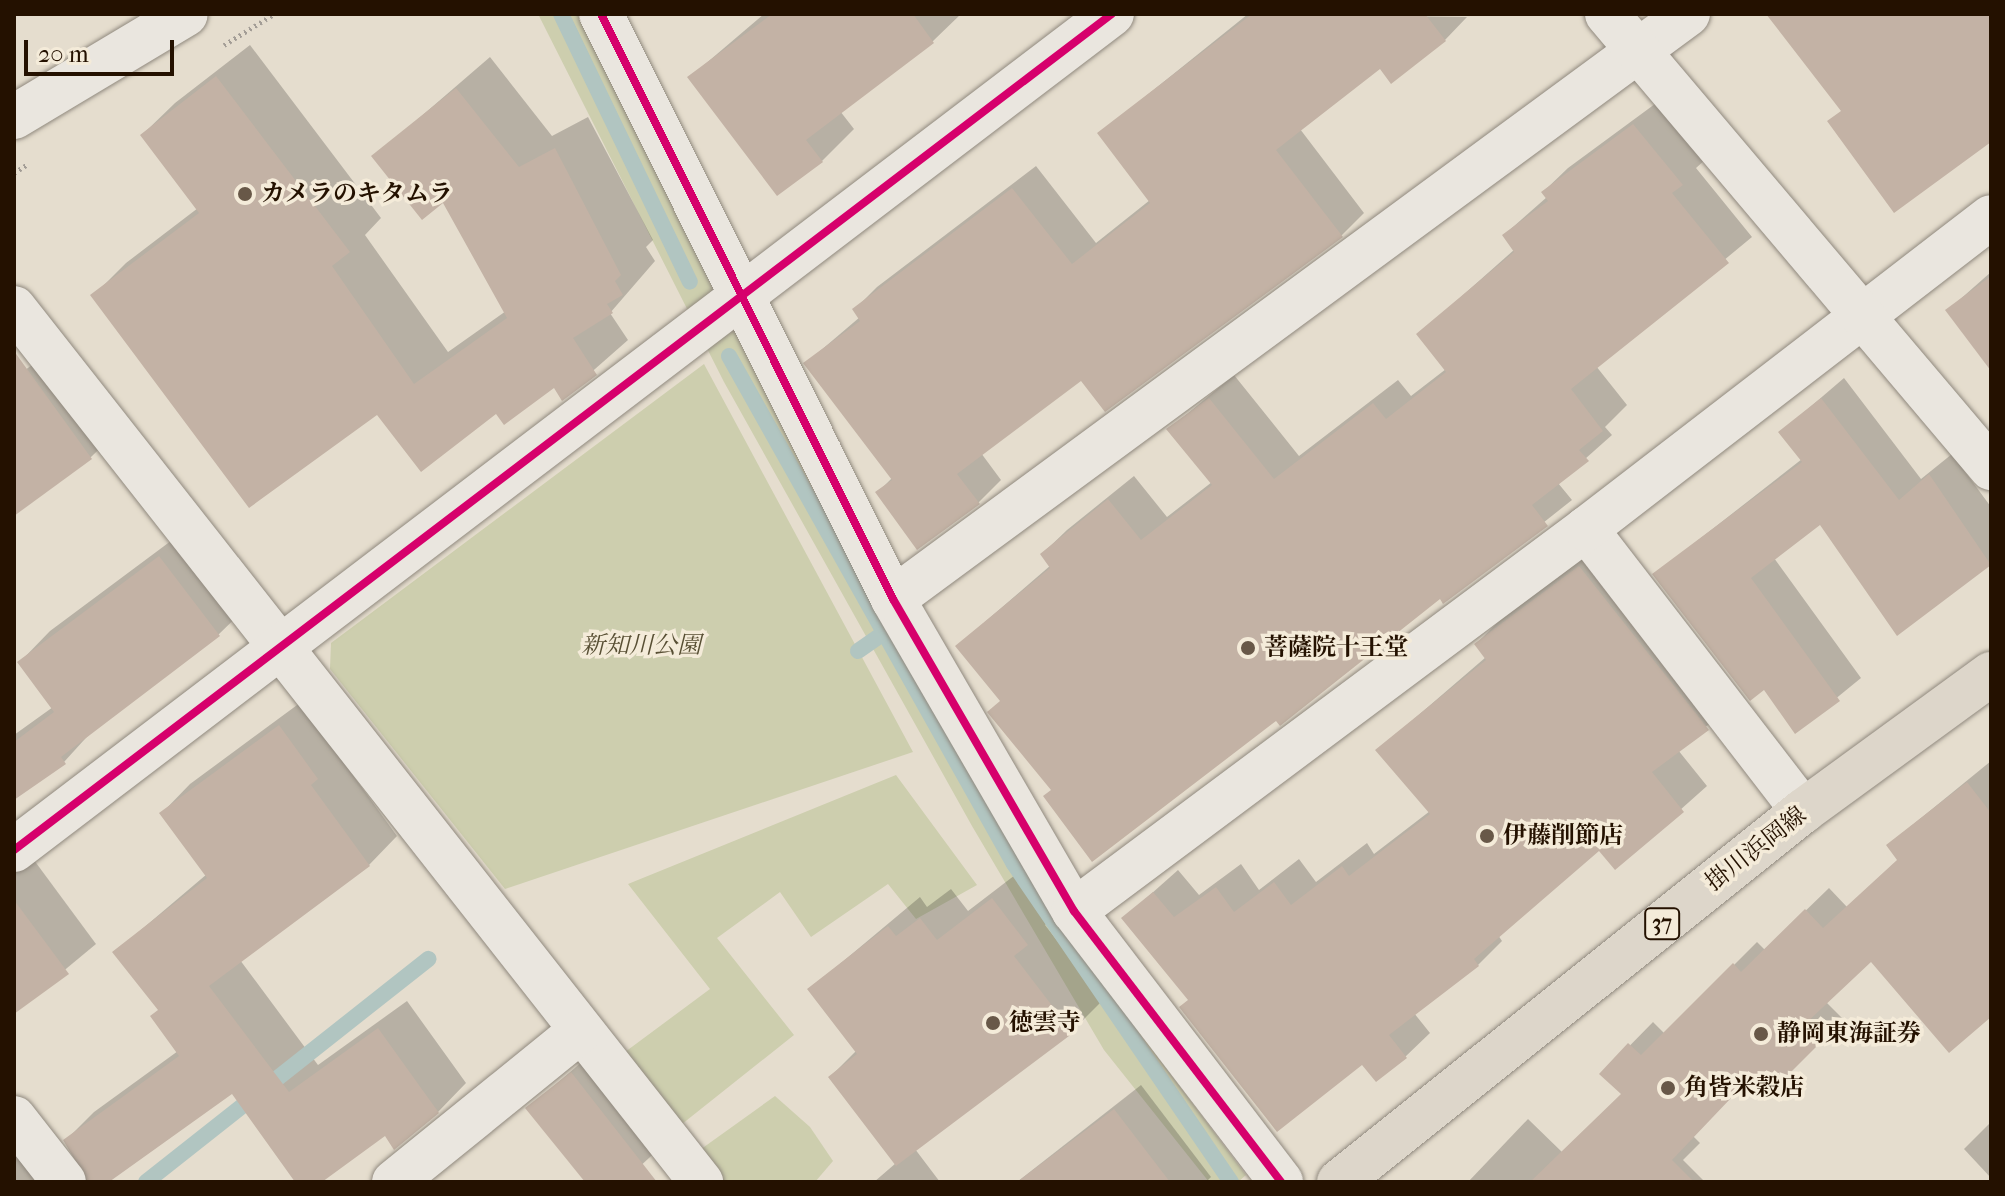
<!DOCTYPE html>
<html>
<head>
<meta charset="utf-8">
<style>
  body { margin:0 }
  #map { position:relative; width:2005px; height:1196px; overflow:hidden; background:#e5ddce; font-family:"IM FELL French Canon","Noto Serif JP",serif }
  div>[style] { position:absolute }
  .green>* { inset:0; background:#cdceae }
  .shadow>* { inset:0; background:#0003 }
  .stream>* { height:16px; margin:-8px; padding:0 8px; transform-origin:8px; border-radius:8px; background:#b1c5c1 }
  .building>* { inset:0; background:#c3b2a5 }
  .path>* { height:5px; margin-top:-2.5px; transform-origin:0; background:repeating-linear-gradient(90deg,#a39d96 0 2px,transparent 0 6px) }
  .roads { filter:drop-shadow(0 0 2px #90897e) drop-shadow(0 0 2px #90897e) }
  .street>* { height:44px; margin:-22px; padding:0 22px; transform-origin:22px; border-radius:22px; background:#eae6df }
  .secondary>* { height:44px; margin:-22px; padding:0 22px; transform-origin:22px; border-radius:22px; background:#eae6df }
  .primary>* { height:44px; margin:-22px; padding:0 22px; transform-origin:22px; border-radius:22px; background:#ddd6ca }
  .cycleway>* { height:8px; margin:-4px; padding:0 4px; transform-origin:4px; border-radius:4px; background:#d6006c }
  .dots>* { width:22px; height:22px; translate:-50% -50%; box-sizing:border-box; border:4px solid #f4ebd9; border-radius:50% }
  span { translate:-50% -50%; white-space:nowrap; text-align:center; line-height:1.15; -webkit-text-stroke:7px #f4ebd9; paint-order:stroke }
  .shield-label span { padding:2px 6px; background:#f4ebd9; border:2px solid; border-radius:6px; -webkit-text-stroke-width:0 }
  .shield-label { font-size:22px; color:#241100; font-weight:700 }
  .poi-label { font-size:24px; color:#241100; font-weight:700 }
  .left { translate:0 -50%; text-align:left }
  .park-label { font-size:24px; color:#584f34; font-style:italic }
  .street-label { font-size:24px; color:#241100 }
  .frame { position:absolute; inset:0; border:16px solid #241100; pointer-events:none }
  .scale { position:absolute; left:24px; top:40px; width:150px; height:36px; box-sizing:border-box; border:4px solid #241100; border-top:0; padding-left:10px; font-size:24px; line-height:28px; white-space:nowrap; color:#241100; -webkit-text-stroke:6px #f4ebd9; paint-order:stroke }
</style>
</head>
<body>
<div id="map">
  <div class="green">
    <div style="clip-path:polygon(538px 14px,587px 14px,1142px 1036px,1246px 1175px,1238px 1182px,1209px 1182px,1104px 1050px,972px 826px,724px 382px)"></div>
    <div style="clip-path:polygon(704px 364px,913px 752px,505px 889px,330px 669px,331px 643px)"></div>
    <div style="clip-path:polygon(896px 775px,977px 885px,916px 919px,888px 884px,811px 937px,780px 892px,717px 938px,794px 1035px,677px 1128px,621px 1055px,710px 989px,628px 884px)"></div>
    <div style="clip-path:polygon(775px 1096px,810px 1127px,833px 1161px,815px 1182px,723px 1182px,697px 1152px)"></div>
  </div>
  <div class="shadow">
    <div style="clip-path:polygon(764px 14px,961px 14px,933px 41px,840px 111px,854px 129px,822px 161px,690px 77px)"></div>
    <div style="clip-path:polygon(1248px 14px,1467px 17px,1445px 40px,1380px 66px,1300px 129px,1364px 213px,1341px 236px,1081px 378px,981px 453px,1001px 480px,978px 503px,878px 492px,893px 477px,806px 363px,860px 317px,854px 310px,877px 287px,1036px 166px,1096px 243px,1150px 200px,1100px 133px)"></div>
    <div style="clip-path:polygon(250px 45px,381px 218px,365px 235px,448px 352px,506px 311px,444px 200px,374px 157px,490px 57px,552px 136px,588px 117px,653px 240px,646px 247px,655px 261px,610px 313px,628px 340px,562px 398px,555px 386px,496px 411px,377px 412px,93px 296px,126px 263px,198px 208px,142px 135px,175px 103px)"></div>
    <div style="clip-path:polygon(1659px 101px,1706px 159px,1696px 168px,1752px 237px,1596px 366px,1627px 405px,1605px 427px,1612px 435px,1558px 483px,1572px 500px,1444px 601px,1440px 597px,1277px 718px,1053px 789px,1002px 700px,957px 646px,1051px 565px,1042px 554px,1067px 530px,1134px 476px,1167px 517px,1212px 482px,1169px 429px,1234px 375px,1299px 456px,1398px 380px,1411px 396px,1446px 369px,1418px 335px,1515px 249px,1504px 235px,1547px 197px,1543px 192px,1568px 168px)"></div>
    <div style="clip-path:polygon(1991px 272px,1991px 367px,1948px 310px)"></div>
    <div style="clip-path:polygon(64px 342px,124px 425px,91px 457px,14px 513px,14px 378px)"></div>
    <div style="clip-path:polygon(1844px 378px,1921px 479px,1952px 454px,1991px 507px,1991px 562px,1897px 633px,1821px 523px,1774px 558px,1861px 678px,1796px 731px,1765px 688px,1655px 574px,1802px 459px,1781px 432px)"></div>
    <div style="clip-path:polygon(191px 526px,250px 604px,218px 635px,94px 729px,64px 762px,14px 798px,14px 735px,53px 707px,19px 663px,50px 631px)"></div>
    <div style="clip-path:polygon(1604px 543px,1732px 705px,1678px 750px,1707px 786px,1615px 868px,1599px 848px,1498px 935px,1502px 941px,1478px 965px,1414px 1013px,1430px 1033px,1405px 1057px,1362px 1062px,1189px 999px,1124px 918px,1178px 870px,1199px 895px,1241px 864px,1259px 890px,1299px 859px,1316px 882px,1367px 843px,1374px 854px,1430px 811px,1378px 750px,1486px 657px,1476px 644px,1500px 620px)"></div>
    <div style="clip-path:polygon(308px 697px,339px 756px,397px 836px,369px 865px,240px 960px,318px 1065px,407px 1001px,466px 1083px,438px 1112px,385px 1133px,318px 1182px,297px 1182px,232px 1091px,106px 1182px,14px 1182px,14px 1152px,88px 1175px,66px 1140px,94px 1112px,178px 1051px,160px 1009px,115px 952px,207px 874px,162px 813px,190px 784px)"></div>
    <div style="clip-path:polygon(1991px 761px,1991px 1015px,1871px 959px,1826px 1002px,1842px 1018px,1768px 1092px,1752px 1075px,1693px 1136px,1700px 1143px,1683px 1160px,1705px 1182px,1468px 1182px,1528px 1119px,1563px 1153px,1623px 1094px,1602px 1074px,1653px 1022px,1665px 1034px,1757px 942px,1765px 950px,1829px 888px,1847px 907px,1899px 859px,1888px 845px)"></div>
    <div style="clip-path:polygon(14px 833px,96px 944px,14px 1012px)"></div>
    <div style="clip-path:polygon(1023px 869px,1057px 913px,1045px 925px,1103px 1000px,1072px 1031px,915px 1149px,940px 1182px,874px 1182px,896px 1163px,830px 1077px,857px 1050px,810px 989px,920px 897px,927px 907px,951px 889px,968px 911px)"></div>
    <div style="clip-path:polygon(590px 1055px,662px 1146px,623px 1182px,588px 1182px,528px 1108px)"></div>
    <div style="clip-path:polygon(1141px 1085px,1211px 1177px,1206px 1182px,1017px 1182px)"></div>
    <div style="clip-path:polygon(1991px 1122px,1991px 1178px,1964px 1149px)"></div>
  </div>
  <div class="stream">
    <div style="left:561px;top:14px;width:297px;rotate:64.3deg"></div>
    <div style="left:729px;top:356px;width:582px;rotate:60.71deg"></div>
    <div style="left:1014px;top:864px;width:385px;rotate:55.7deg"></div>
    <div style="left:858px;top:651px;width:28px;rotate:-35deg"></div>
    <div style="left:146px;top:1182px;width:360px;rotate:-38.3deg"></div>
  </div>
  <div class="building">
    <div style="clip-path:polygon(772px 14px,913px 14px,934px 43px,806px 140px,823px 162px,777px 196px,687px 77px)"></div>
    <div style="clip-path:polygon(1252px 14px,1425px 14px,1446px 41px,1391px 84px,1380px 69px,1276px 150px,1343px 237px,1105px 412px,1081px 381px,957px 474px,980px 504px,917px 550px,875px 492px,892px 480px,803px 363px,860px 321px,852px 309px,1012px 188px,1072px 264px,1150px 203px,1097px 133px)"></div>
    <div style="clip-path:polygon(1766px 14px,1991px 14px,1991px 142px,1894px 213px,1827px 121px,1841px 111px)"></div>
    <div style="clip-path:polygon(216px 76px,350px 252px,332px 266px,414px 384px,507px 318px,443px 203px,422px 220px,371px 156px,456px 88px,519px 167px,555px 148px,621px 275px,615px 281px,623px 295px,607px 304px,613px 313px,573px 338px,597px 375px,562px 401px,554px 388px,504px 425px,496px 414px,421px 472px,377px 415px,249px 508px,90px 295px,199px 213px,140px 135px)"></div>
    <div style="clip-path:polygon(1633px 124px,1683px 185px,1672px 193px,1729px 263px,1571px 389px,1603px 431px,1579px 450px,1589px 461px,1532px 505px,1548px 526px,1443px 604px,1440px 599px,1280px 726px,1276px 721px,1092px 862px,1043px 796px,1051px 790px,987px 712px,1000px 701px,955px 646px,1050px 568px,1040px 554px,1108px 499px,1141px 540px,1212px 485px,1166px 429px,1209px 398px,1274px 479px,1373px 403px,1386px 419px,1446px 372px,1416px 334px,1514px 252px,1502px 235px,1548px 201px,1541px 192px)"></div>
    <div style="clip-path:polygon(1991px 276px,1991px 371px,1945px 310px)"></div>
    <div style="clip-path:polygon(14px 351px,92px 459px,14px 516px)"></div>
    <div style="clip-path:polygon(1821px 398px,1899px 500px,1929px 474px,1991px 565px,1897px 636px,1820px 525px,1751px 578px,1840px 701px,1795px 734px,1764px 690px,1750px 701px,1652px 574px,1802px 462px,1778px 432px)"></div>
    <div style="clip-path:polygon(159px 556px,220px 636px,61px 757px,66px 764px,14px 800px,14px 742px,54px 712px,17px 662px)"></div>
    <div style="clip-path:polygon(1579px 566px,1709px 730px,1652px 772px,1684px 812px,1615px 870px,1599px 851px,1474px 959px,1479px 966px,1389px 1035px,1407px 1058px,1376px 1082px,1362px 1065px,1277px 1132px,1179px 1007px,1188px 1000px,1121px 918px,1153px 892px,1174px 917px,1216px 887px,1234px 912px,1274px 882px,1291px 905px,1342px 866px,1349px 876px,1430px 814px,1375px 750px,1486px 660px,1474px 644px)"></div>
    <div style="clip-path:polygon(279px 725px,318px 779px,311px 785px,370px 866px,209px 986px,289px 1092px,378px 1028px,439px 1113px,394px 1150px,385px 1136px,322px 1182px,295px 1182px,232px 1094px,109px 1182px,88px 1182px,63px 1140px,179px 1056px,150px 1016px,158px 1010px,112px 952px,207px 878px,159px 813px)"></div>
    <div style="clip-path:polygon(1967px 782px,1991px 813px,1991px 1017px,1949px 1053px,1871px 962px,1804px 1025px,1821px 1042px,1768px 1095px,1751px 1077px,1672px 1160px,1694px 1182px,1530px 1182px,1621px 1094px,1599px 1074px,1628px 1043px,1641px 1055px,1733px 963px,1741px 972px,1805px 909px,1823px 928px,1897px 860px,1886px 845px)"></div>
    <div style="clip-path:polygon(992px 898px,1028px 945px,1014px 956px,1073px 1033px,896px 1166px,828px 1077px,857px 1054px,807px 989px,888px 926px,896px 936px,920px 918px,937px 940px)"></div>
    <div style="clip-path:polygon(14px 900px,69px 974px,14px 1014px)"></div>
    <div style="clip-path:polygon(571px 1072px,657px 1182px,585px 1182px,525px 1108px)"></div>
    <div style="clip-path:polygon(1114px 1109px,1170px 1182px,1017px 1182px)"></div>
  </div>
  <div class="path">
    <div style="left:224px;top:45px;width:59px;rotate:-31.8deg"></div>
    <div style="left:14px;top:173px;width:17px;rotate:-33deg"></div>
  </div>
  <div class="roads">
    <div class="street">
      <div style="left:601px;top:14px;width:654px;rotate:63.47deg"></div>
      <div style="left:893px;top:599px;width:361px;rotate:59.9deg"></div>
      <div style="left:1074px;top:911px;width:341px;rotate:52.6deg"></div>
      <div style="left:14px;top:308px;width:1112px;rotate:51.83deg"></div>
      <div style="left:1586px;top:529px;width:356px;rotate:52.4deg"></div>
      <div style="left:893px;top:599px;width:987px;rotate:-36.35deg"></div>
      <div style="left:14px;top:850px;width:1380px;rotate:-37.29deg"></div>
      <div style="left:1074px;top:911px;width:639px;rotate:-36.73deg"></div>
      <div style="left:1586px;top:529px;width:511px;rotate:-37.61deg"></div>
      <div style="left:14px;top:1118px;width:81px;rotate:52deg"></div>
      <div style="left:394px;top:1182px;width:238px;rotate:-39deg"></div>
    </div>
    <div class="secondary">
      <div style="left:1607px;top:14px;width:595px;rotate:49.77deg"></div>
      <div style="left:14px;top:117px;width:200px;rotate:-30.9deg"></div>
    </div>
    <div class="primary">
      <div style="left:1339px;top:1182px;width:594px;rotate:-38.64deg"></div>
      <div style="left:1803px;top:811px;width:233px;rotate:-36.1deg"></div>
    </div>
  </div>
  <div class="cycleway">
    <div style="left:601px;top:14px;width:654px;rotate:63.47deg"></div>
    <div style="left:893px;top:599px;width:361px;rotate:59.9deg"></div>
    <div style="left:1074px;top:911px;width:341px;rotate:52.6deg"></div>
    <div style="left:14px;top:850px;width:1380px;rotate:-37.29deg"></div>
  </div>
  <div class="dots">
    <div style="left:245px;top:194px;background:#685848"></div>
    <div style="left:1248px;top:648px;background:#685848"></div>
    <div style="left:1487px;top:836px;background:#685848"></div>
    <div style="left:993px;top:1023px;background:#685848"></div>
    <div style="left:1761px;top:1034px;background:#685848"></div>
    <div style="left:1668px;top:1088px;background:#685848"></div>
  </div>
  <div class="shield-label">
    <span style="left:1662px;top:924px">37</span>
  </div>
  <div class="poi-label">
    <span class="left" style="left:261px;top:194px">カメラのキタムラ</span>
    <span class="left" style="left:1264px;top:648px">菩薩院十王堂</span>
    <span class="left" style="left:1503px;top:836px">伊藤削節店</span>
    <span class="left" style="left:1009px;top:1023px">徳雲寺</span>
    <span class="left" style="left:1777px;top:1034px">静岡東海証券</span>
    <span class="left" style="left:1684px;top:1088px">角皆米穀店</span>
  </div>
  <div class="park-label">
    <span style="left:641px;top:646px">新知川公園</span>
  </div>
  <div class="street-label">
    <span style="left:1756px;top:849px;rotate:-38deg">掛川浜岡線</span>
  </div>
  <div class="frame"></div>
  <div class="scale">20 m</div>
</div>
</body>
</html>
